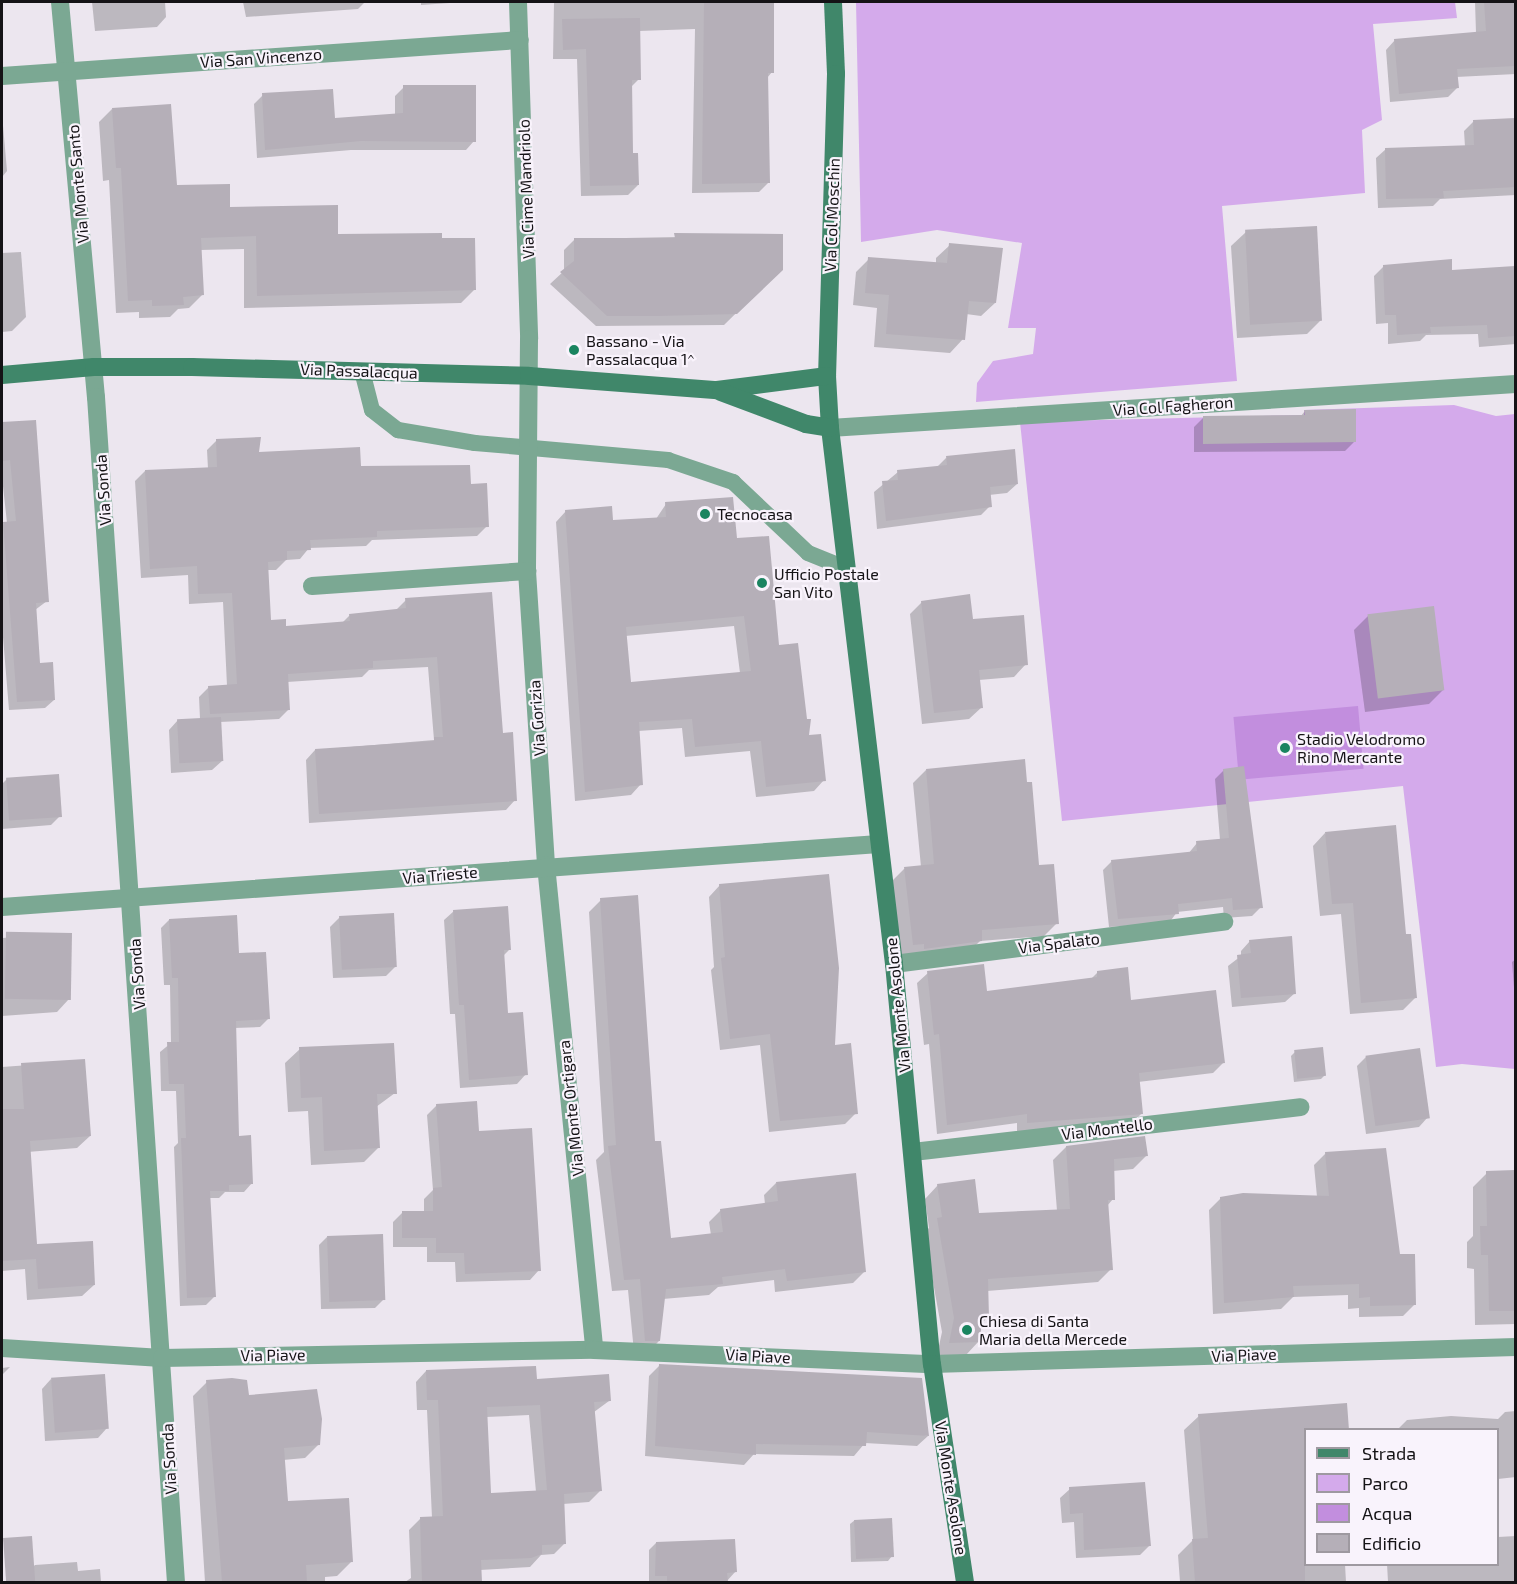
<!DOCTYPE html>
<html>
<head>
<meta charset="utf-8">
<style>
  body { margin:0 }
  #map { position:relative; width:1517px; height:1584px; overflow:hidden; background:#ece6ef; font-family:"Exo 2",sans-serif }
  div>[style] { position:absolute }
  .green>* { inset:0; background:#d4aaeb }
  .water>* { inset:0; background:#c28ede; transform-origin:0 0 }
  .shadow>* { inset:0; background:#0003 }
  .building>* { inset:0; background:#b5afb8; transform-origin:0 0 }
  .lane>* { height:16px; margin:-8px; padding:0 8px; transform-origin:8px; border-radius:8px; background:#7ba893 }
  .street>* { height:18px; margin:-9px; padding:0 9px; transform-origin:9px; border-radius:9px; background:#7ba893 }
  .secondary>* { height:18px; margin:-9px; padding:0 9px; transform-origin:9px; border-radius:9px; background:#40876a }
  .dots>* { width:16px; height:16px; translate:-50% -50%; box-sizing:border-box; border:3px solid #f9f3fc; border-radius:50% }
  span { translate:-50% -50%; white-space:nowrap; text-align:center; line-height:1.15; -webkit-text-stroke:4.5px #f9f3fc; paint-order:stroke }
  .street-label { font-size:16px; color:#151316 }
  .poi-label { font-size:16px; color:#151316 }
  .left { translate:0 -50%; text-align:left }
  .frame { position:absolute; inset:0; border:3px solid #151316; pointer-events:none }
  .legend { position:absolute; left:1304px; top:1428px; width:195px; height:138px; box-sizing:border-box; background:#f9f3fc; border:2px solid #9e99a0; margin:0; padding:8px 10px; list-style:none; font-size:18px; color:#151316 }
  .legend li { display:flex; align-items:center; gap:12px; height:30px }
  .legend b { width:30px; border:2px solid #9e99a0 }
</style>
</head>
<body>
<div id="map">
  <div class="green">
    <div style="clip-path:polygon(856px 2px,1455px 2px,1457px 18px,1373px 24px,1382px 120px,1362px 130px,1365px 193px,1222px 206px,1237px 381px,976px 402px,977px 383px,993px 361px,1033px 354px,1036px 328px,1008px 328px,1022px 243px,937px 230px,861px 242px)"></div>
    <div style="clip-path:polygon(1454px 405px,1496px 416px,1515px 414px,1515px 1069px,1462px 1064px,1436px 1067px,1403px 786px,1062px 821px,1020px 422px,1304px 415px,1304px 410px)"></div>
  </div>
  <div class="water">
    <div style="left:1358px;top:706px;width:63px;height:125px;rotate:85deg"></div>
  </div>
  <div class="shadow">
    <div style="clip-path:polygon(92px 2px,165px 2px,166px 17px,157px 27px,95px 31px)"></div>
    <div style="clip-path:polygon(243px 2px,365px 2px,358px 9px,246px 17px)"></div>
    <div style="clip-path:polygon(421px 2px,464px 2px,421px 5px)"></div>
    <div style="clip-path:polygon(554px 2px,730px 2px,761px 29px,772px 72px,767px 78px,769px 182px,759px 192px,692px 193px,695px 29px,639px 31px,639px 79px,631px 87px,632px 154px,638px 185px,628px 195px,581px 196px,577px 59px,553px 59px)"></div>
    <div style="clip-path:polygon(1475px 2px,1516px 2px,1516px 74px,1456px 77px,1457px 88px,1448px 97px,1390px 102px,1386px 50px,1395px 40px,1476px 33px)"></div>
    <div style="clip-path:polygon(404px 87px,474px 141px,466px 150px,351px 150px,257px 158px,254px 104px,263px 95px,334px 119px,395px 116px,395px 96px)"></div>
    <div style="clip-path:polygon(112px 109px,176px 187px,229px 208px,337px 236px,441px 239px,474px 290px,461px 303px,244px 308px,244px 249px,200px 250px,202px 295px,189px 308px,178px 309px,170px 317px,139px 318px,139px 312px,116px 313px,109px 180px,103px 181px,99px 122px)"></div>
    <div style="clip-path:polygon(2px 114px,7px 171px,2px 177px)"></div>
    <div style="clip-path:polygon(1516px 120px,1516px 195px,1440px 199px,1433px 206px,1378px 208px,1376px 158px,1386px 149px,1465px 147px,1464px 131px,1473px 122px)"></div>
    <div style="clip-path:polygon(1246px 232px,1321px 320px,1307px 334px,1237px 338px,1231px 246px)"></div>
    <div style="clip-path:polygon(781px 235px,781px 269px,724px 325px,596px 326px,550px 284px,564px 271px,564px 250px,575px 239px)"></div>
    <div style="clip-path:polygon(950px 245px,995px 303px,981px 316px,966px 314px,963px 339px,950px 353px,874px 347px,877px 308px,853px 305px,856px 272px,869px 259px,936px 264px,936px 258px)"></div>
    <div style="clip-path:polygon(21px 252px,26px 317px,12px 331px,2px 332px,2px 253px)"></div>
    <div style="clip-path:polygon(1384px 266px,1451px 271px,1516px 268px,1516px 344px,1479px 347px,1478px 334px,1426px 335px,1420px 341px,1388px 344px,1388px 323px,1376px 324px,1374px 276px)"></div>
    <div style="clip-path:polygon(1305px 411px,1354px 442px,1345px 451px,1194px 452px,1194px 427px,1203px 418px,1300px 417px)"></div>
    <div style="clip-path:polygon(34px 421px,47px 601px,35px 610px,39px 664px,54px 700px,45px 708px,9px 710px,2px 625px,2px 525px,7px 523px,2px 477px,2px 424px)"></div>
    <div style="clip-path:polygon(217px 440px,257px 453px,469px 485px,487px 526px,477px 536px,372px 540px,366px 546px,309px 548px,300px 559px,286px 560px,276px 570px,267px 570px,269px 622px,285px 627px,342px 623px,350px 615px,396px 610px,406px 600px,502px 734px,515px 800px,506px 810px,309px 823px,306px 760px,315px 750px,434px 740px,428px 667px,369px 670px,362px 677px,287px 682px,289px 709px,279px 719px,220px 722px,222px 761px,212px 770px,171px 773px,169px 730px,178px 720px,200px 719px,199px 697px,209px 687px,227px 686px,223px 602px,189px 604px,188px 575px,141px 578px,135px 481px,145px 471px,208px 469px,207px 450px)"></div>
    <div style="clip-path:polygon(946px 458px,1017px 484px,1007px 493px,989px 495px,990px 506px,981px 515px,877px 529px,874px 492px,898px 472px,937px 467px)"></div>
    <div style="clip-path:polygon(evenodd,666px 504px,777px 647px,824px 780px,814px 791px,756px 797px,750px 751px,685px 757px,682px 728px,638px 731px,641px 784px,631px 795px,575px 801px,556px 522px,566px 511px,611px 522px,656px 519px,666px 504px,734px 626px,740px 673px,629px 684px,625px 636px,734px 626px)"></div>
    <div style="clip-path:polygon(922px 602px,972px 621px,1026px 664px,1014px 677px,979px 680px,982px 707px,969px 719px,922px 724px,910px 614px)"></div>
    <div style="clip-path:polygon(1368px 616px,1444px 689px,1429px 704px,1365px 712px,1354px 630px)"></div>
    <div style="clip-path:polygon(926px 770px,1038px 866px,1057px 923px,1044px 936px,980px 941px,967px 954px,900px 957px,891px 882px,904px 869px,921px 867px,913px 783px)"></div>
    <div style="clip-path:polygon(1224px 770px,1261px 907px,1252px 916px,1224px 918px,1223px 907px,1177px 912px,1169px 923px,1109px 927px,1103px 870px,1112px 861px,1188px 854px,1197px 843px,1220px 840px,1215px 779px)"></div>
    <div style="clip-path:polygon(7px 779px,60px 816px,51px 825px,2px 829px,2px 784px)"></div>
    <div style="clip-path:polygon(1325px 833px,1416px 997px,1403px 1010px,1350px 1014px,1341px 914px,1320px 916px,1313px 846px)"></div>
    <div style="clip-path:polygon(720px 885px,833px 1046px,856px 1113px,845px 1124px,769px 1132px,760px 1045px,720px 1050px,711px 970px,714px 967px,709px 897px)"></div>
    <div style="clip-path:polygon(601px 900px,653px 1143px,669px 1240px,711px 1235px,709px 1222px,721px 1210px,765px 1204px,764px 1195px,776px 1183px,865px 1271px,853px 1283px,775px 1292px,774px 1280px,718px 1287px,709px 1295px,663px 1299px,659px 1341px,647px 1353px,634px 1352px,628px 1290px,612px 1291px,596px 1160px,604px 1152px,589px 912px)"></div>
    <div style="clip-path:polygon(454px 911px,509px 950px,503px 956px,506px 1014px,526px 1074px,517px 1084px,460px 1088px,455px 1014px,450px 1014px,444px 920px)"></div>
    <div style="clip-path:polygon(340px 917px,396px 966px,386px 976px,333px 978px,330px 927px)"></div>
    <div style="clip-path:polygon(169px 920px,237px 955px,268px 1019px,260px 1027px,234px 1028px,238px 1137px,252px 1183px,244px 1192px,225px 1192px,219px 1198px,209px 1198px,214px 1297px,206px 1305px,180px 1306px,174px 1147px,178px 1143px,176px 1091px,161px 1091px,160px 1052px,171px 1043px,170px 985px,164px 985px,161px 928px)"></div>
    <div style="clip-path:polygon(71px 934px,69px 999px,57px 1012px,2px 1016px,2px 938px)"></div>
    <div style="clip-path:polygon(1250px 941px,1295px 993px,1285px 1002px,1232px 1007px,1228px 966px,1241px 956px,1241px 951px)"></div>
    <div style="clip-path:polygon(1516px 959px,1516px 1001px,1515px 1001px,1512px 962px)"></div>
    <div style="clip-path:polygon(1098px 972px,1130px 1002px,1223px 1063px,1213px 1073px,1138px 1082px,1142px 1113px,1131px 1124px,1017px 1133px,1017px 1123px,937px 1134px,929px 1044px,924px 1045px,917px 983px,928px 973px,986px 993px,1090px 980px)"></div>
    <div style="clip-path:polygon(300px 1049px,395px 1093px,376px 1107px,378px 1148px,364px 1162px,311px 1165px,308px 1111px,288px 1112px,285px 1063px)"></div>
    <div style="clip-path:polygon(1295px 1052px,1325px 1075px,1321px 1079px,1294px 1082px,1291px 1056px)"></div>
    <div style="clip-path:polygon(1366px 1057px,1428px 1117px,1419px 1127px,1366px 1134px,1357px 1066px)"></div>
    <div style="clip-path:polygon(84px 1061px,90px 1136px,77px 1148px,15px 1153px,14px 1139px,2px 1139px,2px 1067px)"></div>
    <div style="clip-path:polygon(437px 1105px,478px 1132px,539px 1270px,530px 1280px,456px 1282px,455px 1262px,427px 1262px,427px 1247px,393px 1247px,393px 1222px,402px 1213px,424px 1212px,424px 1199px,433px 1190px,427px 1115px)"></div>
    <div style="clip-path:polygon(1066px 1147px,1146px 1156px,1133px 1169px,1113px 1171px,1113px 1199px,1107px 1206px,1111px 1269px,1098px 1282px,987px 1291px,988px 1317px,980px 1325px,979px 1341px,966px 1355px,937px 1355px,942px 1332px,924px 1232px,929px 1228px,925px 1199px,938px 1185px,977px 1215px,1057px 1211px,1053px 1160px)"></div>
    <div style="clip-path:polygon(1326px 1153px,1398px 1256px,1415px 1304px,1403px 1316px,1359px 1317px,1359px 1308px,1348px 1309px,1348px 1295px,1293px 1297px,1281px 1309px,1213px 1314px,1209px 1210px,1221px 1198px,1317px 1197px,1314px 1165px)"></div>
    <div style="clip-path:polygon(1516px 1172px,1516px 1324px,1475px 1325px,1474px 1269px,1467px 1268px,1467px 1242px,1473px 1236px,1473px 1187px,1487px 1173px)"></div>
    <div style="clip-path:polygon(33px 1207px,36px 1246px,94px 1285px,82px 1296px,27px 1300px,25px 1269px,2px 1271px,2px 1209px)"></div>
    <div style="clip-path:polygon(327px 1237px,384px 1299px,375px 1308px,321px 1309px,319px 1245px)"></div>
    <div style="clip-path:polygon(660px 1365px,928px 1436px,917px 1446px,865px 1443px,854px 1456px,754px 1454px,744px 1465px,645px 1456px,649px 1376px)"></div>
    <div style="clip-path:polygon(10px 1367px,2px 1375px,2px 1368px)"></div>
    <div style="clip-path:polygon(evenodd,426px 1371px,536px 1381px,609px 1401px,594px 1412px,600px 1491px,589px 1502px,563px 1504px,564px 1544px,554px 1554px,541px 1555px,530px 1567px,480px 1570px,480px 1582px,405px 1582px,411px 1578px,409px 1530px,420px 1519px,432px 1518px,427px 1410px,417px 1410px,416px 1382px,426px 1371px,529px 1415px,536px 1492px,490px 1495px,486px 1417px,529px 1415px)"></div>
    <div style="clip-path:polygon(51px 1379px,107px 1428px,98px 1438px,45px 1441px,42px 1389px)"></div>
    <div style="clip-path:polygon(207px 1382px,247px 1396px,319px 1444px,305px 1458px,283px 1460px,286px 1503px,351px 1562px,337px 1576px,325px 1577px,325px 1582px,205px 1582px,193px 1396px)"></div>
    <div style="clip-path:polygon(1516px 1411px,1516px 1477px,1498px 1479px,1498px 1430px,1397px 1430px,1407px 1420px,1451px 1416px,1498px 1419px,1505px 1412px)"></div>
    <div style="clip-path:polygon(1199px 1416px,1306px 1430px,1306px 1564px,1345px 1564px,1346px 1582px,1180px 1582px,1178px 1555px,1193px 1540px,1184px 1430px)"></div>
    <div style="clip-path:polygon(1070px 1489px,1150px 1545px,1140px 1555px,1076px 1558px,1074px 1522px,1062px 1523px,1060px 1498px)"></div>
    <div style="clip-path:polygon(855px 1520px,892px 1556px,888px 1561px,851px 1562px,850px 1524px)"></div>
    <div style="clip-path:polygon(1516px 1536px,1516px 1582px,1388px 1582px,1387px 1564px,1498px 1564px,1498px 1537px)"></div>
    <div style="clip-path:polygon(656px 1543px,736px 1571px,726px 1582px,649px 1582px,649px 1550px)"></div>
    <div style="clip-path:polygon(77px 1562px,78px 1571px,100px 1569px,101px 1582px,27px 1582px,26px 1573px,35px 1565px)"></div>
  </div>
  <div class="building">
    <div style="clip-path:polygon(704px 2px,774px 2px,774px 73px,768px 73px,770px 183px,702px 184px)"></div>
    <div style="clip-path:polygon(1484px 2px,1515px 2px,1515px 66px,1457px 69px,1459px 88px,1399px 94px,1394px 39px,1486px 31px)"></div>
    <div style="clip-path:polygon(640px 18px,641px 80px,632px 80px,633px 153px,638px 153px,639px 185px,590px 186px,586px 49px,563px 50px,562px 19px)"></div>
    <div style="clip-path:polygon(403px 85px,476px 85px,476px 142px,361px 141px,265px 150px,262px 93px,333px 89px,335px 118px,403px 113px)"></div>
    <div style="clip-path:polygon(171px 104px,177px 185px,230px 184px,230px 207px,338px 205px,338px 234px,442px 233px,442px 238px,475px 238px,476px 290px,257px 296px,256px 236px,201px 238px,204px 295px,183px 297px,184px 305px,152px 306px,152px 300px,128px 301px,121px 168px,116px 168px,112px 108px)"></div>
    <div style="clip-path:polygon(1515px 118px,1515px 187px,1443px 191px,1444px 198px,1386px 199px,1385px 148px,1474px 145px,1473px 120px)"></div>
    <div style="left:1317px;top:226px;width:95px;height:72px;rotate:87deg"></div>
    <div style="clip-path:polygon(674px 233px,783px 234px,783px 270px,737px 314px,657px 316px,607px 316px,560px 272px,574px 261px,574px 238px,675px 238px)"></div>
    <div style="clip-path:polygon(949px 243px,1003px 248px,996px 303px,969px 301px,965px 340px,886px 334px,889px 295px,865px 293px,868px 257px,947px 263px)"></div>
    <div style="clip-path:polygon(1452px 259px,1452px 270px,1515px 266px,1515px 336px,1488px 338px,1487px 325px,1430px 327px,1431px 333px,1397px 335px,1396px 315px,1385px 315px,1383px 265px)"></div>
    <div style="clip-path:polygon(1356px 409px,1356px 442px,1203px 444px,1203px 416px,1305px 415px,1304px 410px)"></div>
    <div style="clip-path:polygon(36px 420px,49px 602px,36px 603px,40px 663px,53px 662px,55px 700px,17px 702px,3px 522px,16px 521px,10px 460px,2px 461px,2px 422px)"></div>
    <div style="clip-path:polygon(261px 437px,259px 452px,360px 447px,361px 466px,470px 465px,471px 484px,487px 483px,489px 527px,377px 531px,377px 537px,310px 540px,311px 550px,287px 551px,287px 560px,268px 562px,271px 620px,286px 619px,286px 626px,350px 621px,349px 614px,406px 608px,405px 598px,492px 592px,503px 733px,513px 732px,517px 801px,319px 814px,315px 749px,434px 741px,434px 737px,443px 737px,437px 657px,373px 661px,373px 668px,288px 674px,290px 710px,210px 714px,208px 686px,237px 684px,232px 593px,198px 594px,197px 566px,150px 569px,145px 470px,217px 467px,216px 439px)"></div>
    <div style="clip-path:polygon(1015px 449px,1018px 484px,990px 487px,992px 507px,886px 521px,882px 481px,898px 480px,897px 470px,947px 465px,946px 456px)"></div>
    <div style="clip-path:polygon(evenodd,733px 497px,737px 538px,769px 536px,779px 645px,798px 643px,807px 719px,811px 719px,809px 735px,821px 734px,826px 781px,766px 787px,761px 741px,695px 747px,692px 719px,639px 722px,643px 785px,585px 792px,565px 510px,612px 506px,613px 520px,666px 517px,665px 502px,733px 497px,744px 616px,751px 671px,631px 682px,626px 627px,744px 616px)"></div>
    <div style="clip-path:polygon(970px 594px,973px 619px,1024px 615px,1028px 665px,979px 670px,983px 708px,934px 713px,921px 601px)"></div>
    <div style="left:1434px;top:606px;width:85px;height:67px;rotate:83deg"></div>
    <div style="left:221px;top:717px;width:44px;height:44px;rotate:87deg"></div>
    <div style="clip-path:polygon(1025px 759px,1027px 782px,1032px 782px,1039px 865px,1054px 864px,1059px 924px,982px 930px,982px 941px,924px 949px,924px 944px,913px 945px,904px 867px,934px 864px,926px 769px)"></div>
    <div style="clip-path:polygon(1244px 766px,1263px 908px,1233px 910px,1232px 898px,1178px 904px,1179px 914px,1118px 919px,1111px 860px,1197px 851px,1196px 841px,1229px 838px,1223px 769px)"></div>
    <div style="left:59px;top:774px;width:43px;height:53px;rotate:86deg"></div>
    <div style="clip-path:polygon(1396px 825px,1406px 934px,1411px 934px,1417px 998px,1361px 1003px,1353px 903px,1332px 904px,1325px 832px)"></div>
    <div style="clip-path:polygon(829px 874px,839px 968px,835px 1045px,851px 1043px,858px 1114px,780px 1121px,770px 1034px,730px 1039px,721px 958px,725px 957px,719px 884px)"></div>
    <div style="clip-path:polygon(638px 895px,655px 1141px,661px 1141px,671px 1238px,723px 1232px,720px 1209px,778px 1201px,776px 1182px,856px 1173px,866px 1272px,787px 1281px,785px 1269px,722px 1277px,723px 1284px,666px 1289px,660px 1341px,645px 1341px,640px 1279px,624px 1280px,608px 1146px,616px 1145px,600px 898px)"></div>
    <div style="clip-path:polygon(508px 906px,511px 950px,504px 950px,508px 1013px,523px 1012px,528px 1075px,469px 1080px,464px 1005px,459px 1005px,453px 910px)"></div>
    <div style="left:394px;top:913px;width:54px;height:55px;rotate:87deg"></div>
    <div style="clip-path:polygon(237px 915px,239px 953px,266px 952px,270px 1019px,236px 1021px,239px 1136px,251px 1135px,253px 1184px,229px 1185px,229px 1191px,210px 1191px,216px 1297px,187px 1298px,181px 1138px,186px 1138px,184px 1084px,169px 1084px,167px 1042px,179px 1042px,178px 978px,172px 978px,169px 919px)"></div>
    <div style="left:72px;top:933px;width:67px;height:66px;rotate:91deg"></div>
    <div style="clip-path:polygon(1292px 936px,1296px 994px,1241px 998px,1237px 955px,1251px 953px,1249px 940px)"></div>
    <div style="clip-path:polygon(984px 964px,987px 991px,1097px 977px,1097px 971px,1128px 967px,1131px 1000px,1216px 990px,1225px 1063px,1139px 1073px,1143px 1114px,1027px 1123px,1027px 1114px,947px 1125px,939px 1034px,934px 1035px,927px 971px)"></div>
    <div style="clip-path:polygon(394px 1043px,397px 1094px,377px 1094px,380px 1148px,324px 1151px,322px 1097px,301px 1098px,299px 1047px)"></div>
    <div style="left:1323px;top:1047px;width:29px;height:29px;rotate:84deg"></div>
    <div style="left:1420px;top:1048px;width:71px;height:55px;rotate:82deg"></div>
    <div style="clip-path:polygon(85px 1059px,91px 1136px,30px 1141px,37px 1244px,93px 1241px,95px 1285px,38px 1289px,36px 1259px,2px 1261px,2px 1109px,24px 1109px,21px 1063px)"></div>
    <div style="clip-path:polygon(477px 1101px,479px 1131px,532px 1128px,541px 1271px,465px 1274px,464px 1253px,436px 1253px,436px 1238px,402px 1238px,402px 1211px,433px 1211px,433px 1188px,442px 1187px,436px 1104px)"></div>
    <div style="clip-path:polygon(1145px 1136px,1148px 1156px,1114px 1159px,1115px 1200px,1108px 1200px,1113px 1270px,988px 1279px,989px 1318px,982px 1317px,980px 1342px,949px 1343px,954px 1318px,937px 1218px,942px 1217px,937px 1184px,975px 1179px,979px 1213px,1070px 1209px,1066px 1146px)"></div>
    <div style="clip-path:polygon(1386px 1148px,1400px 1254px,1415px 1254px,1416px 1305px,1370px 1306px,1370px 1297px,1359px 1298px,1359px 1284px,1293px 1286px,1294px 1297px,1224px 1303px,1220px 1197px,1243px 1193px,1329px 1196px,1325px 1152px)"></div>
    <div style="clip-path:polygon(1515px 1170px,1515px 1311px,1489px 1311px,1488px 1255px,1481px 1255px,1480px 1226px,1487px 1226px,1486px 1171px)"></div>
    <div style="left:383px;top:1234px;width:66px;height:56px;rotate:88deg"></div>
    <div style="clip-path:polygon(659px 1364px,922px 1378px,929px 1436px,867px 1432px,866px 1446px,756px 1444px,756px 1455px,655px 1446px)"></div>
    <div style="clip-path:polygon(evenodd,536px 1366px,537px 1379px,609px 1374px,611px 1401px,594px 1402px,602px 1491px,564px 1494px,566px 1544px,542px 1545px,542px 1554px,531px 1558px,481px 1560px,482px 1582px,422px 1582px,420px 1517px,443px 1516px,438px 1400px,427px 1400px,426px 1370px,536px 1366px,540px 1405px,547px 1490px,491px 1493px,487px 1407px,540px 1405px)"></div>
    <div style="left:105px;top:1374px;width:55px;height:54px;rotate:86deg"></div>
    <div style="clip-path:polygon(232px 1378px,247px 1380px,249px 1395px,317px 1389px,322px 1419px,320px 1445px,284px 1448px,288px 1501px,349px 1498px,353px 1562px,306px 1565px,307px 1582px,222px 1582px,206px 1380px)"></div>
    <div style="clip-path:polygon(1347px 1403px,1349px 1430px,1305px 1430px,1305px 1582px,1195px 1582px,1192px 1539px,1208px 1538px,1198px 1414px)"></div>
    <div style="clip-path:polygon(1145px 1482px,1151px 1546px,1084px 1550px,1083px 1513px,1070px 1514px,1069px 1487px)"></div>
    <div style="left:892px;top:1518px;width:39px;height:38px;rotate:87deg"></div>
    <div style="left:32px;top:1536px;width:46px;height:29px;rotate:86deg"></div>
    <div style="clip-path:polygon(735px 1539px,737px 1572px,727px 1573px,728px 1582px,667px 1582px,667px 1576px,655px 1576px,656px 1542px)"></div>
  </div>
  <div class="lane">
    <div style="left:362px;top:371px;width:40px;rotate:75.6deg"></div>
    <div style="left:372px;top:410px;width:33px;rotate:38deg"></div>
    <div style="left:398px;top:430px;width:78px;rotate:9.6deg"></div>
    <div style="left:475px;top:443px;width:194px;rotate:5deg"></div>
    <div style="left:668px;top:460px;width:69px;rotate:18.7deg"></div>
    <div style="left:733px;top:482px;width:103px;rotate:43.4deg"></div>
    <div style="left:808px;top:553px;width:40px;rotate:22deg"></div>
  </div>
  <div class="street">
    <div style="left:60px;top:2px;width:397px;rotate:84.8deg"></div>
    <div style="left:96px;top:397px;width:1188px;rotate:86.14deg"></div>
    <div style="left:518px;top:2px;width:337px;rotate:88.1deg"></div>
    <div style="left:529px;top:339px;width:232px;rotate:90.5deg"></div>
    <div style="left:527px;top:571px;width:295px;rotate:86.3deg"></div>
    <div style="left:546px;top:865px;width:487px;rotate:84.3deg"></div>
    <div style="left:2px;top:76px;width:519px;rotate:-3.98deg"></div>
    <div style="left:830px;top:428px;width:687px;rotate:-3.67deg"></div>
    <div style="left:312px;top:586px;width:216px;rotate:-4deg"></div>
    <div style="left:2px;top:907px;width:879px;rotate:-4.11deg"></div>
    <div style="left:894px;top:964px;width:333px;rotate:-7.3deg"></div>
    <div style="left:913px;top:1152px;width:390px;rotate:-6.6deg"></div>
    <div style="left:2px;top:1348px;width:160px;rotate:3.6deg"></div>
    <div style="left:162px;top:1358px;width:432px;rotate:-1.1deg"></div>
    <div style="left:594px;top:1350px;width:338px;rotate:2.4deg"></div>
    <div style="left:932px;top:1364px;width:584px;rotate:-1.67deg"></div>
  </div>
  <div class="secondary">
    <div style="left:833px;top:2px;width:72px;rotate:87.6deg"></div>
    <div style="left:836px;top:74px;width:302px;rotate:91.7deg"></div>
    <div style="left:827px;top:376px;width:52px;rotate:86.7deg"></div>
    <div style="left:830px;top:428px;width:540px;rotate:83.19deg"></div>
    <div style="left:894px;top:964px;width:402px;rotate:84.6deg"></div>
    <div style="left:932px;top:1364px;width:220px;rotate:81.4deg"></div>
    <div style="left:2px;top:375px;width:92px;rotate:-5deg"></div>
    <div style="left:94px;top:367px;width:98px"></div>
    <div style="left:192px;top:367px;width:337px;rotate:1.5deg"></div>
    <div style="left:529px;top:376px;width:189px;rotate:4.3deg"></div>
    <div style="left:717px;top:390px;width:111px;rotate:-7.3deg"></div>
    <div style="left:721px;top:392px;width:91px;rotate:20.6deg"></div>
    <div style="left:806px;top:424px;width:24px;rotate:9deg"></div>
  </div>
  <div class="dots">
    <div style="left:574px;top:350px;background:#1a8460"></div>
    <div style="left:705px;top:514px;background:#1a8460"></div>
    <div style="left:762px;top:583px;background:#1a8460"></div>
    <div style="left:1285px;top:748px;background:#1a8460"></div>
    <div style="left:967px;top:1330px;background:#1a8460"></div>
  </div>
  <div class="street-label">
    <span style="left:261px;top:58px;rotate:-4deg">Via San Vincenzo</span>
    <span style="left:78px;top:184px;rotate:-95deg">Via Monte Santo</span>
    <span style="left:526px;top:189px;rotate:-92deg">Via Cime Mandriolo</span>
    <span style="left:832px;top:215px;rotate:-88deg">Via Col Moschin</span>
    <span style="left:359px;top:371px;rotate:2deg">Via Passalacqua</span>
    <span style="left:1173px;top:406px;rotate:-4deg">Via Col Fagheron</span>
    <span style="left:103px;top:490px;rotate:-94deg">Via Sonda</span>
    <span style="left:537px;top:718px;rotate:-94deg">Via Gorizia</span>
    <span style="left:440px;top:875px;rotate:-5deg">Via Trieste</span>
    <span style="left:1059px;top:943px;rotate:-7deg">Via Spalato</span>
    <span style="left:137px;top:974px;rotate:-94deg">Via Sonda</span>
    <span style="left:898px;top:1005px;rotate:-96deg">Via Monte Asolone</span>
    <span style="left:571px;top:1108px;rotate:-96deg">Via Monte Ortigara</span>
    <span style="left:1107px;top:1129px;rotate:-7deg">Via Montello</span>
    <span style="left:273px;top:1355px;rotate:-1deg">Via Piave</span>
    <span style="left:1244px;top:1355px;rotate:-2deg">Via Piave</span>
    <span style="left:758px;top:1356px;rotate:3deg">Via Piave</span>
    <span style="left:169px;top:1459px;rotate:-93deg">Via Sonda</span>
    <span style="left:951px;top:1488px;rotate:81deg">Via Monte Asolone</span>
  </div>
  <div class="poi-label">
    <span class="left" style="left:586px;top:350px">Bassano - Via<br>Passalacqua 1^</span>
    <span class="left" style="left:717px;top:514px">Tecnocasa</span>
    <span class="left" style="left:774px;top:583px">Ufficio Postale<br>San Vito</span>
    <span class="left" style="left:1297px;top:748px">Stadio Velodromo<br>Rino Mercante</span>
    <span class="left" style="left:979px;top:1330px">Chiesa di Santa<br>Maria della Mercede</span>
  </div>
  <div class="frame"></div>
  <ul class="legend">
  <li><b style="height:8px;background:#40876a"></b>Strada</li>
  <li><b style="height:16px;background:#d4aaeb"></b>Parco</li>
  <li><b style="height:16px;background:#c28ede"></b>Acqua</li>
  <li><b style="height:16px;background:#b5afb8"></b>Edificio</li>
  </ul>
</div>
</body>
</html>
